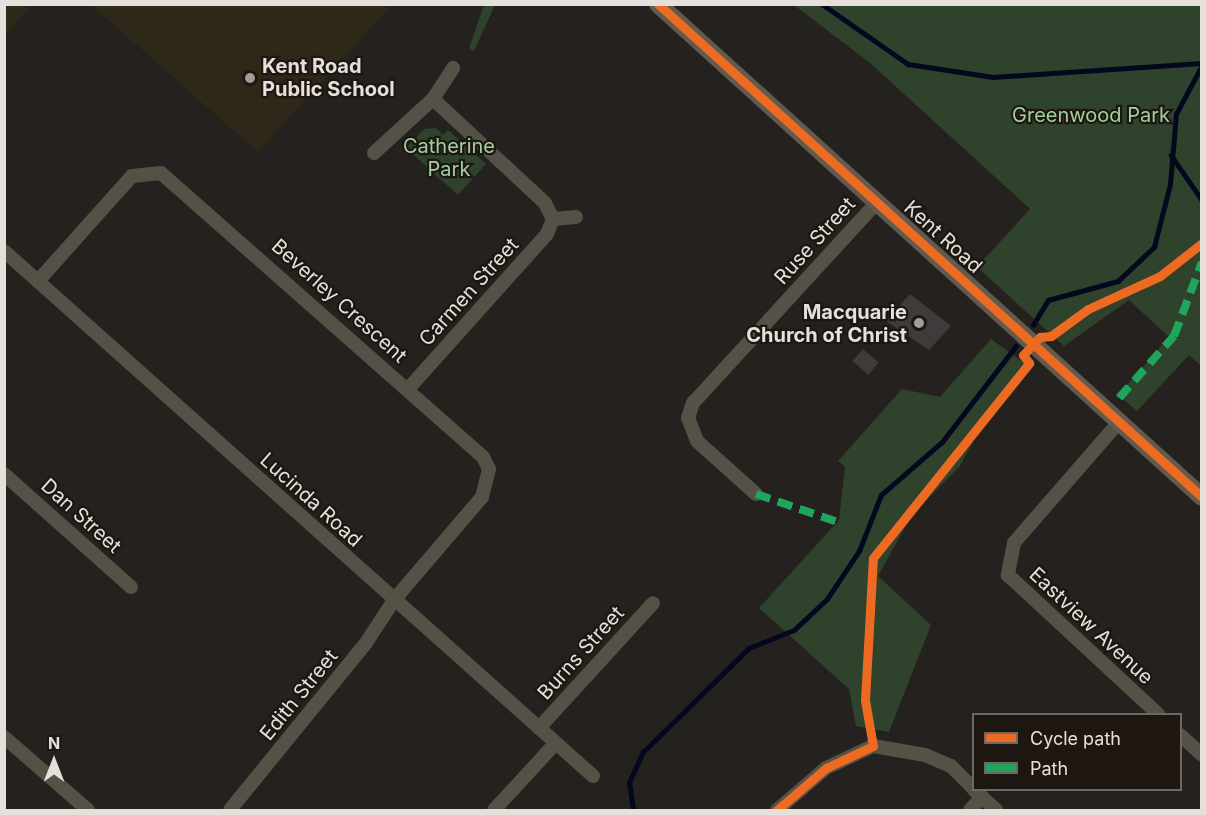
<!DOCTYPE html>
<html>
<head>
<meta charset="utf-8">
<style>
  body { margin:0 }
  #map { position:relative; width:1206px; height:815px; overflow:hidden; background:#24211e; font-family:Inter,sans-serif }
  div>[style] { position:absolute }
  .education>* { inset:0; background:#2e2819 }
  .green>* { inset:0; background:#2e422c }
  .stream>* { height:4.5px; margin:-2.25px; padding:0 2.25px; transform-origin:2.25px; border-radius:2.25px; background:#03081e }
  .building>* { inset:0; background:#3f3b3a; transform-origin:0 0 }
  .street>* { height:14px; margin:-7px; padding:0 7px; transform-origin:7px; border-radius:7px; background:#545146 }
  .secondary>* { height:18px; margin:-9px; padding:0 9px; transform-origin:9px; border-radius:9px; background:#605b4e }
  .quiet>* { height:8px; margin-top:-4px; transform-origin:0; background:repeating-linear-gradient(90deg,#20a55d 0 15px,transparent 0 23px) }
  .cycleway>* { height:9px; margin:-4.5px; padding:0 4.5px; transform-origin:4.5px; border-radius:4.5px; background:#ed6a23 }
  .dots>* { width:16px; height:16px; translate:-50% -50%; box-sizing:border-box; border:3px solid #1e1711; border-radius:50% }
  span { translate:-50% -50%; white-space:nowrap; text-align:center; line-height:1.15; -webkit-text-stroke:4.5px #1e1711; paint-order:stroke }
  .poi-label { font-size:20px; color:#e5e0dc; font-weight:700 }
  .left { translate:0 -50%; text-align:left }
  .right { translate:-100% -50%; text-align:right }
  .park-label { font-size:20px; color:#a0d09d }
  .street-label { font-size:20px; color:#e5e0dc }
  .frame { position:absolute; inset:0; border:6px solid #e5e0dc; pointer-events:none }
  .legend { position:absolute; left:972px; top:713px; width:210px; height:78px; box-sizing:border-box; background:#1e1711; border:2px solid #6e6762; margin:0; padding:8px 10px; list-style:none; font-size:18px; color:#e5e0dc }
  .legend li { display:flex; align-items:center; gap:12px; height:30px }
  .legend b { width:30px; border:2px solid #6e6762 }
  .north { position:absolute; left:24px; top:731px; width:60px; height:60px; -webkit-text-stroke:4px #1e1711; paint-order:stroke; rotate:0deg; font-size:16px; font-weight:700; line-height:24px; text-align:center; color:#e5e0dc }
  .north::after { content:''; display:block; margin:auto; width:21px; height:27px; background:#e5e0dc; clip-path:polygon(50% 0,100% 100%,50% 72%,0 100%) }
</style>
</head>
<body>
<div id="map">
  <div class="education">
    <div style="clip-path:polygon(5px 4px,31px 5px,5px 36px,4px 5px)"></div>
    <div style="clip-path:polygon(91px 5px,392px 5px,258px 152px)"></div>
  </div>
  <div class="green">
    <div style="clip-path:polygon(484px 5px,495px 5px,474px 51px,469px 48px)"></div>
    <div style="clip-path:polygon(794px 5px,1201px 5px,1201px 366px,1189px 355px,1137px 411px,1118px 395px,1169px 337px,1129px 300px,1064px 346px,977px 267px,1030px 209px,870px 63px)"></div>
    <div style="clip-path:polygon(436px 128px,443px 135px,448px 130px,486px 164px,458px 195px,406px 148px,424px 129px)"></div>
    <div style="clip-path:polygon(991px 339px,1031px 368px,987px 416px,960px 466px,912px 515px,878px 576px,931px 625px,889px 732px,856px 726px,849px 689px,759px 608px,839px 520px,845px 467px,838px 461px,902px 389px,940px 397px)"></div>
  </div>
  <div class="stream">
    <div style="left:822px;top:4px;width:105px;rotate:34.9deg"></div>
    <div style="left:908px;top:64px;width:86px;rotate:8.7deg"></div>
    <div style="left:993px;top:77px;width:209px;rotate:-3.8deg"></div>
    <div style="left:1171px;top:155px;width:55px;rotate:55.4deg"></div>
    <div style="left:1033px;top:325px;width:29px;rotate:-59deg"></div>
    <div style="left:1048px;top:300px;width:73px;rotate:-15.2deg"></div>
    <div style="left:1118px;top:281px;width:50px;rotate:-43.4deg"></div>
    <div style="left:1154px;top:247px;width:65px;rotate:-75.7deg"></div>
    <div style="left:1170px;top:184px;width:70px;rotate:-85.1deg"></div>
    <div style="left:1176px;top:114px;width:55px;rotate:-62deg"></div>
    <div style="left:633px;top:810px;width:27px;rotate:-98deg"></div>
    <div style="left:629px;top:783px;width:34px;rotate:-66deg"></div>
    <div style="left:643px;top:752px;width:148px;rotate:-44.5deg"></div>
    <div style="left:749px;top:648px;width:48px;rotate:-21.8deg"></div>
    <div style="left:794px;top:630px;width:45px;rotate:-43.2deg"></div>
    <div style="left:827px;top:599px;width:58px;rotate:-56.3deg"></div>
    <div style="left:859px;top:551px;width:60px;rotate:-68.6deg"></div>
    <div style="left:881px;top:495px;width:81px;rotate:-41deg"></div>
    <div style="left:942px;top:442px;width:121px;rotate:-52.4deg"></div>
  </div>
  <div class="building">
    <div style="clip-path:polygon(910px 294px,951px 326px,929px 350px,886px 321px)"></div>
    <div style="left:863px;top:349px;width:21px;height:16px;rotate:41deg"></div>
  </div>
  <div class="street">
    <div style="left:374px;top:153px;width:80px;rotate:-42.5deg"></div>
    <div style="left:433px;top:99px;width:37px;rotate:-57deg"></div>
    <div style="left:553px;top:219px;width:23px;rotate:-5deg"></div>
    <div style="left:4px;top:251px;width:789px;rotate:41.71deg"></div>
    <div style="left:38px;top:281px;width:141px;rotate:-48.2deg"></div>
    <div style="left:132px;top:176px;width:29px;rotate:-6deg"></div>
    <div style="left:161px;top:173px;width:429px;rotate:41.4deg"></div>
    <div style="left:483px;top:457px;width:13px;rotate:63deg"></div>
    <div style="left:489px;top:469px;width:29px;rotate:104deg"></div>
    <div style="left:482px;top:497px;width:135px;rotate:130.5deg"></div>
    <div style="left:394px;top:600px;width:51px;rotate:123.1deg"></div>
    <div style="left:366px;top:643px;width:215px;rotate:129.2deg"></div>
    <div style="left:408px;top:389px;width:208px;rotate:-48.1deg"></div>
    <div style="left:547px;top:234px;width:16px;rotate:-68deg"></div>
    <div style="left:553px;top:219px;width:18px;rotate:-117deg"></div>
    <div style="left:545px;top:203px;width:153px;rotate:-137.1deg"></div>
    <div style="left:1119px;top:422px;width:160px;rotate:131deg"></div>
    <div style="left:1014px;top:543px;width:33px;rotate:101deg"></div>
    <div style="left:1008px;top:575px;width:205px;rotate:42.8deg"></div>
    <div style="left:4px;top:474px;width:170px;rotate:41.7deg"></div>
    <div style="left:756px;top:494px;width:79px;rotate:-138.1deg"></div>
    <div style="left:697px;top:441px;width:25px;rotate:-111deg"></div>
    <div style="left:688px;top:418px;width:16px;rotate:-72deg"></div>
    <div style="left:693px;top:403px;width:273px;rotate:-47.5deg"></div>
    <div style="left:539px;top:728px;width:169px;rotate:-47.6deg"></div>
    <div style="left:1180px;top:735px;width:30px;rotate:42deg"></div>
    <div style="left:4px;top:737px;width:111px;rotate:41deg"></div>
    <div style="left:974px;top:790px;width:30px;rotate:42deg"></div>
    <div style="left:494px;top:810px;width:90px;rotate:-47.3deg"></div>
    <div style="left:777px;top:810px;width:65px;rotate:-40.6deg"></div>
    <div style="left:826px;top:768px;width:52px;rotate:-25.1deg"></div>
    <div style="left:873px;top:746px;width:53px;rotate:9.8deg"></div>
    <div style="left:925px;top:755px;width:28px;rotate:23deg"></div>
    <div style="left:951px;top:766px;width:33px;rotate:45deg"></div>
    <div style="left:970px;top:810px;width:18px;rotate:-47deg"></div>
  </div>
  <div class="secondary">
    <div style="left:658px;top:4px;width:734px;rotate:42.18deg"></div>
  </div>
  <div class="quiet">
    <div style="left:1119px;top:398px;width:83px;rotate:-48.4deg"></div>
    <div style="left:1174px;top:336px;width:79px;rotate:-69.3deg"></div>
    <div style="left:756px;top:494px;width:87px;rotate:18.9deg"></div>
  </div>
  <div class="cycleway">
    <div style="left:658px;top:4px;width:734px;rotate:42.18deg"></div>
    <div style="left:777px;top:810px;width:65px;rotate:-40.6deg"></div>
    <div style="left:826px;top:768px;width:52px;rotate:-25.1deg"></div>
    <div style="left:873px;top:746px;width:47px;rotate:-99.9deg"></div>
    <div style="left:865px;top:700px;width:142px;rotate:-86.8deg"></div>
    <div style="left:873px;top:558px;width:250px;rotate:-51.3deg"></div>
    <div style="left:1029px;top:363px;width:10px;rotate:-127deg"></div>
    <div style="left:1023px;top:355px;width:25px;rotate:-47deg"></div>
    <div style="left:1040px;top:337px;width:11px;rotate:-5deg"></div>
    <div style="left:1051px;top:336px;width:46px;rotate:-36.1deg"></div>
    <div style="left:1088px;top:309px;width:79px;rotate:-24.6deg"></div>
    <div style="left:1160px;top:276px;width:53px;rotate:-38.2deg"></div>
  </div>
  <div class="dots">
    <div style="left:250px;top:78px;background:#a19d9a"></div>
    <div style="left:919px;top:323px;background:#a19d9a"></div>
  </div>
  <div class="poi-label">
    <span class="left" style="left:262px;top:78px">Kent Road<br>Public School</span>
    <span class="right" style="left:907px;top:324px">Macquarie<br>Church of Christ</span>
  </div>
  <div class="park-label">
    <span style="left:1091px;top:115px">Greenwood Park</span>
    <span style="left:449px;top:158px">Catherine<br>Park</span>
  </div>
  <div class="street-label">
    <span style="left:943px;top:237px;rotate:42deg">Kent Road</span>
    <span style="left:815px;top:241px;rotate:-48deg">Ruse Street</span>
    <span style="left:469px;top:292px;rotate:-48deg">Carmen Street</span>
    <span style="left:339px;top:301px;rotate:42deg">Beverley Crescent</span>
    <span style="left:311px;top:500px;rotate:42deg">Lucinda Road</span>
    <span style="left:81px;top:516px;rotate:42deg">Dan Street</span>
    <span style="left:1091px;top:626px;rotate:43deg">Eastview Avenue</span>
    <span style="left:581px;top:653px;rotate:-48deg">Burns Street</span>
    <span style="left:299px;top:695px;rotate:-51deg">Edith Street</span>
  </div>
  <div class="frame"></div>
  <ul class="legend">
  <li><b style="height:8px;background:#ed6a23"></b>Cycle path</li>
  <li><b style="height:8px;background:#20a55d"></b>Path</li>
  </ul>
  <div class="north">N</div>
</div>
</body>
</html>
